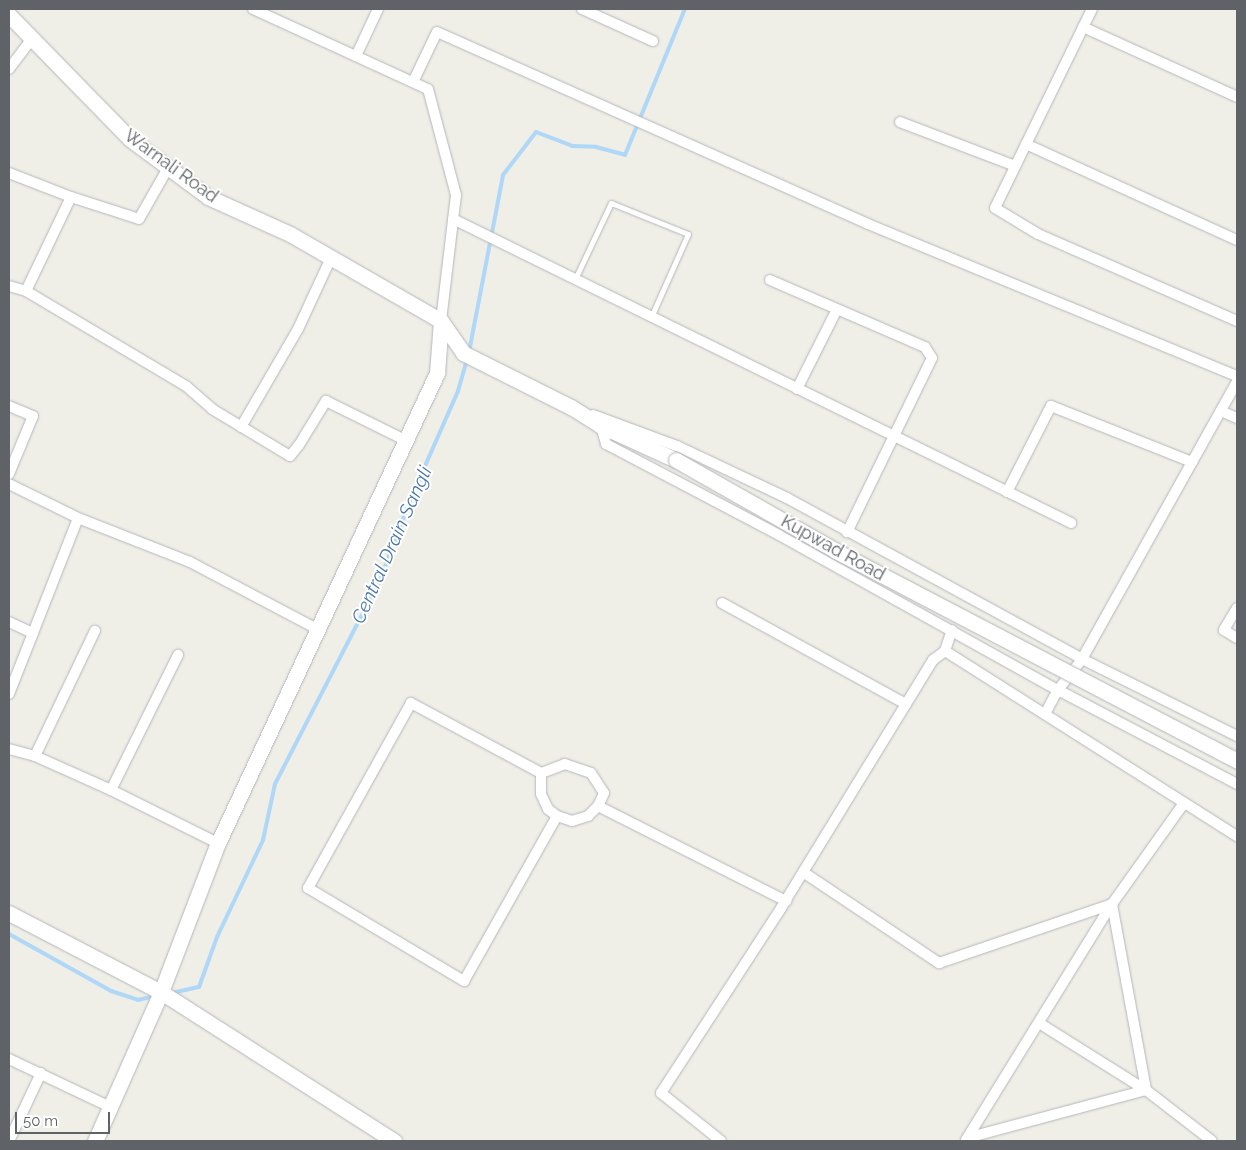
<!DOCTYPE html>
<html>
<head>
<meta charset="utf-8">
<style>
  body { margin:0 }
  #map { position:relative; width:1246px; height:1150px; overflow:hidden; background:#efeee7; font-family:Raleway,sans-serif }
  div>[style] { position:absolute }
  .stream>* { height:4px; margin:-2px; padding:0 2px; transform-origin:2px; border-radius:2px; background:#afd7f8 }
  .roads { filter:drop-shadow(0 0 1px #b4b7ba) drop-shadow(0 0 1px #b4b7ba) }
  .lane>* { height:5px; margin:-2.5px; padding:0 2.5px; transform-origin:2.5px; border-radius:2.5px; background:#fff }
  .street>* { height:10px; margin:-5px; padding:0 5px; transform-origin:5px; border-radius:5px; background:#fff }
  .secondary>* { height:15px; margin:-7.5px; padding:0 7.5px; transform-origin:7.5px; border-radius:7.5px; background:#fff }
  .bridges { filter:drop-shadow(0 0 1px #b3b6ba) drop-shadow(0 0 1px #b3b6ba) }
  .secondary-bridge>* { height:15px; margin:-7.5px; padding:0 7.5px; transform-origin:7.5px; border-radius:7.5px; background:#fff }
  span { translate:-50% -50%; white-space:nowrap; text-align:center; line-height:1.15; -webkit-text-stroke:4px #fff; paint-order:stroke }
  .street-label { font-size:18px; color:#5f6266 }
  .water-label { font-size:19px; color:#4c78a9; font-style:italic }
  .frame { position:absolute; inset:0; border:10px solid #5f6266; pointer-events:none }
  .scale { position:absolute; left:15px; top:1112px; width:95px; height:22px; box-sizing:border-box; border:2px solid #5f6266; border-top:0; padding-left:6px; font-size:15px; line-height:18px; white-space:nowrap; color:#5f6266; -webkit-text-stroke:4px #fff; paint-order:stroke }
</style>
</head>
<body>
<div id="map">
  <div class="stream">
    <div style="left:469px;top:352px;width:180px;rotate:-79.1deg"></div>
    <div style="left:503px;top:175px;width:54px;rotate:-52.5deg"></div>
    <div style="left:536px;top:132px;width:39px;rotate:21deg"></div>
    <div style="left:572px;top:146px;width:24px;rotate:2deg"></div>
    <div style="left:596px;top:147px;width:30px;rotate:15deg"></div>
    <div style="left:625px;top:155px;width:158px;rotate:-67.7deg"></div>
    <div style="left:9px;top:934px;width:117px;rotate:29.2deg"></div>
    <div style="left:111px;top:991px;width:28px;rotate:18deg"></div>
    <div style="left:138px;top:1000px;width:17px;rotate:-13deg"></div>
    <div style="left:172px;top:993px;width:28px;rotate:-13deg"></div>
    <div style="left:199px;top:987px;width:53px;rotate:-70.2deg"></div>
    <div style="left:217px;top:937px;width:107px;rotate:-64.6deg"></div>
    <div style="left:263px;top:840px;width:57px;rotate:-77.9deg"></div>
    <div style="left:275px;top:784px;width:229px;rotate:-62.8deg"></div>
    <div style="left:380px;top:580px;width:85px;rotate:-69.4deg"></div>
    <div style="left:410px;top:500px;width:119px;rotate:-66.2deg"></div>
    <div style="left:458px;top:391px;width:33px;rotate:-74deg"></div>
  </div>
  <div class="roads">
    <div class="lane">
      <div style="left:575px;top:279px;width:84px;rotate:-64.7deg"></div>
      <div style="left:611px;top:203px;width:83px;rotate:21.9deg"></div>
      <div style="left:688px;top:234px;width:91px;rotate:114deg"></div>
    </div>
    <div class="street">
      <div style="left:253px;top:9px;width:192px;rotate:24.6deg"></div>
      <div style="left:428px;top:89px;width:110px;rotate:75.2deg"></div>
      <div style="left:456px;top:195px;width:127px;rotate:96.8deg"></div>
      <div style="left:582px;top:9px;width:78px;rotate:24.3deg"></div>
      <div style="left:1092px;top:9px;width:221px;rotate:116deg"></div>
      <div style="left:995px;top:208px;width:50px;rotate:31.2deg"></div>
      <div style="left:1038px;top:234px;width:217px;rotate:23.6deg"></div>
      <div style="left:1083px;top:27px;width:169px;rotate:24.4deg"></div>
      <div style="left:356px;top:56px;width:52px;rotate:-64.9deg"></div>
      <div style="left:9px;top:69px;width:38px;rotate:-53deg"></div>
      <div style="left:413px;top:82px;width:55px;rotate:-64.4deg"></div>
      <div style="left:437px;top:32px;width:472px;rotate:24deg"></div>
      <div style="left:868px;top:224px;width:399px;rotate:22.4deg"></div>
      <div style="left:900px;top:122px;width:123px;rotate:20.9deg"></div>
      <div style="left:1026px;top:144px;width:232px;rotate:24.5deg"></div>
      <div style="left:9px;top:173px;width:66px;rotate:21.2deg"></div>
      <div style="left:453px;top:219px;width:689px;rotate:26.19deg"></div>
      <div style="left:770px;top:280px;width:169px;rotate:23.4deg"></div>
      <div style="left:925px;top:347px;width:13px;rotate:58deg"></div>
      <div style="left:932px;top:358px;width:194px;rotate:116deg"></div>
      <div style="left:9px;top:286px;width:18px;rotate:16deg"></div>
      <div style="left:26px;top:291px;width:186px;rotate:30.7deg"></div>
      <div style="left:186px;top:386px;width:35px;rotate:41deg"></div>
      <div style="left:212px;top:409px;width:91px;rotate:31.1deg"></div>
      <div style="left:290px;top:456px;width:14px;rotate:-51deg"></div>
      <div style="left:299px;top:445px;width:52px;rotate:-58.5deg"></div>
      <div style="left:326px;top:401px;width:88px;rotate:26.3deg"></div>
      <div style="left:26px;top:291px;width:104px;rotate:-64.4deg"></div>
      <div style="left:71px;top:197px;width:71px;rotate:17.9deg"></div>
      <div style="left:139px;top:219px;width:59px;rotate:-60.4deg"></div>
      <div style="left:797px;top:389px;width:89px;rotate:-63.4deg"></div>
      <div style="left:9px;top:406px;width:26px;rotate:23deg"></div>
      <div style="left:33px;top:416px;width:63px;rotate:112.5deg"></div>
      <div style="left:1221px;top:411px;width:17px;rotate:24deg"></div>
      <div style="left:593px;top:415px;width:90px;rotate:20.3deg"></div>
      <div style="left:677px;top:446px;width:122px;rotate:25.3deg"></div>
      <div style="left:787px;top:498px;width:336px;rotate:28.6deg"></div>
      <div style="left:1082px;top:659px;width:173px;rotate:26.4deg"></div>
      <div style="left:601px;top:426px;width:19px;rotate:74deg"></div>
      <div style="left:606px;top:444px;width:195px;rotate:27.7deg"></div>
      <div style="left:779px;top:535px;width:319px;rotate:29.1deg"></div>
      <div style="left:1058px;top:690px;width:202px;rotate:27.7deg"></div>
      <div style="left:241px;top:427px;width:113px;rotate:-59.8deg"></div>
      <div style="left:298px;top:329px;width:78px;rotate:-65.1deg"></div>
      <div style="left:9px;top:484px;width:77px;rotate:26.2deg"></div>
      <div style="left:78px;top:518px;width:120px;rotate:21.4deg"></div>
      <div style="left:190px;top:562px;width:146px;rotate:27.8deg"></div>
      <div style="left:1007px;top:492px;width:97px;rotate:-62.9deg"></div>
      <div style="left:1051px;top:406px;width:152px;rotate:21.7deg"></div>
      <div style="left:722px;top:603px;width:210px;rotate:28.8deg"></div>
      <div style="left:1237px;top:608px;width:26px;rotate:121deg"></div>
      <div style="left:1224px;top:630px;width:15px;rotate:32deg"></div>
      <div style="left:9px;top:622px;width:26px;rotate:25deg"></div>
      <div style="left:33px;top:633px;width:123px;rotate:-68.6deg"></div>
      <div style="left:945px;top:651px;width:22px;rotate:-72deg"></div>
      <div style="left:9px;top:694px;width:66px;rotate:-68.5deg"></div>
      <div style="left:1045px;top:714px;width:27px;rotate:-62deg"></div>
      <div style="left:1058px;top:690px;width:39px;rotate:-52deg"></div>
      <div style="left:1082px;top:659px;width:317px;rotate:-60.8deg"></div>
      <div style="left:9px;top:749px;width:27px;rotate:15deg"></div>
      <div style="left:35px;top:756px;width:83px;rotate:24.1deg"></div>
      <div style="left:111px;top:790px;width:119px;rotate:26.4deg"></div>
      <div style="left:35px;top:756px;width:139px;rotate:-64.4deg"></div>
      <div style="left:541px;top:773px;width:21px;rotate:90deg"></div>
      <div style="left:541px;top:794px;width:17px;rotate:65deg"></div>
      <div style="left:548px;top:809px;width:11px;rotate:38deg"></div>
      <div style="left:111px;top:790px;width:151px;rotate:-63.6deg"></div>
      <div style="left:598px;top:806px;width:14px;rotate:-65deg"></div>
      <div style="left:604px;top:793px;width:24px;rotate:-123deg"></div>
      <div style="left:591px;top:773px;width:28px;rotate:-161deg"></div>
      <div style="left:565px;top:764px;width:26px;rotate:159deg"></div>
      <div style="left:541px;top:773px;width:148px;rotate:-151.7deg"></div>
      <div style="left:411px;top:703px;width:212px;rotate:119.1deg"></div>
      <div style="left:308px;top:888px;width:182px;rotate:30.8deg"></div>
      <div style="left:464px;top:981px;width:189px;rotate:-60.6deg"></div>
      <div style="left:557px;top:816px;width:16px;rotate:18deg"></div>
      <div style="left:572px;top:821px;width:17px;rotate:-17deg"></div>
      <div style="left:588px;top:816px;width:14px;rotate:-45deg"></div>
      <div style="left:598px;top:806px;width:211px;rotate:26.8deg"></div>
      <div style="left:803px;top:872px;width:164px;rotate:33.8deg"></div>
      <div style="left:939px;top:963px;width:183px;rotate:-18.8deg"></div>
      <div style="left:1112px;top:904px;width:189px;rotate:79.6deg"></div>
      <div style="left:1146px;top:1090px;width:185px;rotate:165deg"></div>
      <div style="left:1039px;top:1023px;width:126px;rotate:32.1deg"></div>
      <div style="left:1146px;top:1090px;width:83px;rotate:37.7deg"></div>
      <div style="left:9px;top:1059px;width:112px;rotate:25.4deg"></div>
      <div style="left:966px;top:1140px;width:278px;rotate:-58.3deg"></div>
      <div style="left:1112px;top:904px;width:124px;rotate:-54.5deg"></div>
      <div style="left:9px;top:1141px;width:75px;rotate:-64.8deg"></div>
      <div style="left:721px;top:1141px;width:77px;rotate:-141.3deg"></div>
      <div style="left:661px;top:1093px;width:221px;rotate:-57deg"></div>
      <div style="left:781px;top:908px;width:291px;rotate:-58.5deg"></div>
      <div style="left:933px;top:660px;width:15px;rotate:-37deg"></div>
      <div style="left:945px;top:651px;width:346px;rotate:32.4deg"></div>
    </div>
    <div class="secondary">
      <div style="left:9px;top:15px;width:173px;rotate:45.7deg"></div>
      <div style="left:130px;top:139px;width:97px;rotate:36.6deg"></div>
      <div style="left:208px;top:197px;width:90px;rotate:24.3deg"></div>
      <div style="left:290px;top:234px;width:174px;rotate:29.9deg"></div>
      <div style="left:441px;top:321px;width:39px;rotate:55deg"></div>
      <div style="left:463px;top:353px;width:121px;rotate:26.6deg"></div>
      <div style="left:571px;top:407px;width:36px;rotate:32deg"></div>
      <div style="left:601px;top:426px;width:82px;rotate:24.4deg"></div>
      <div style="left:9px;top:913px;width:171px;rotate:27.5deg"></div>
      <div style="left:161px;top:992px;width:277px;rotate:32.6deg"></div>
      <div style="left:95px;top:1141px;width:163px;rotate:-66.1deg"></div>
      <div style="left:161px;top:992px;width:160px;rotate:-69.1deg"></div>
      <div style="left:218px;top:843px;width:519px;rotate:-65.02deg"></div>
      <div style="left:437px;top:373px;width:52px;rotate:-85.6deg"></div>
    </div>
  </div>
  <div class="bridges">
    <div class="secondary-bridge">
      <div style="left:676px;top:460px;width:184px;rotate:29.6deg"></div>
      <div style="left:836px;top:551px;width:453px;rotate:27.6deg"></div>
    </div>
  </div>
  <div class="street-label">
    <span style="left:171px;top:166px;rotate:36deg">Warnali Road</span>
    <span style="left:833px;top:548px;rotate:29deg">Kupwad Road</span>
  </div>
  <div class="water-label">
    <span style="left:392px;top:545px;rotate:-66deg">Central Drain Sangli</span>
  </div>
  <div class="frame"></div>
  <div class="scale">50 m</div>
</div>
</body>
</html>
